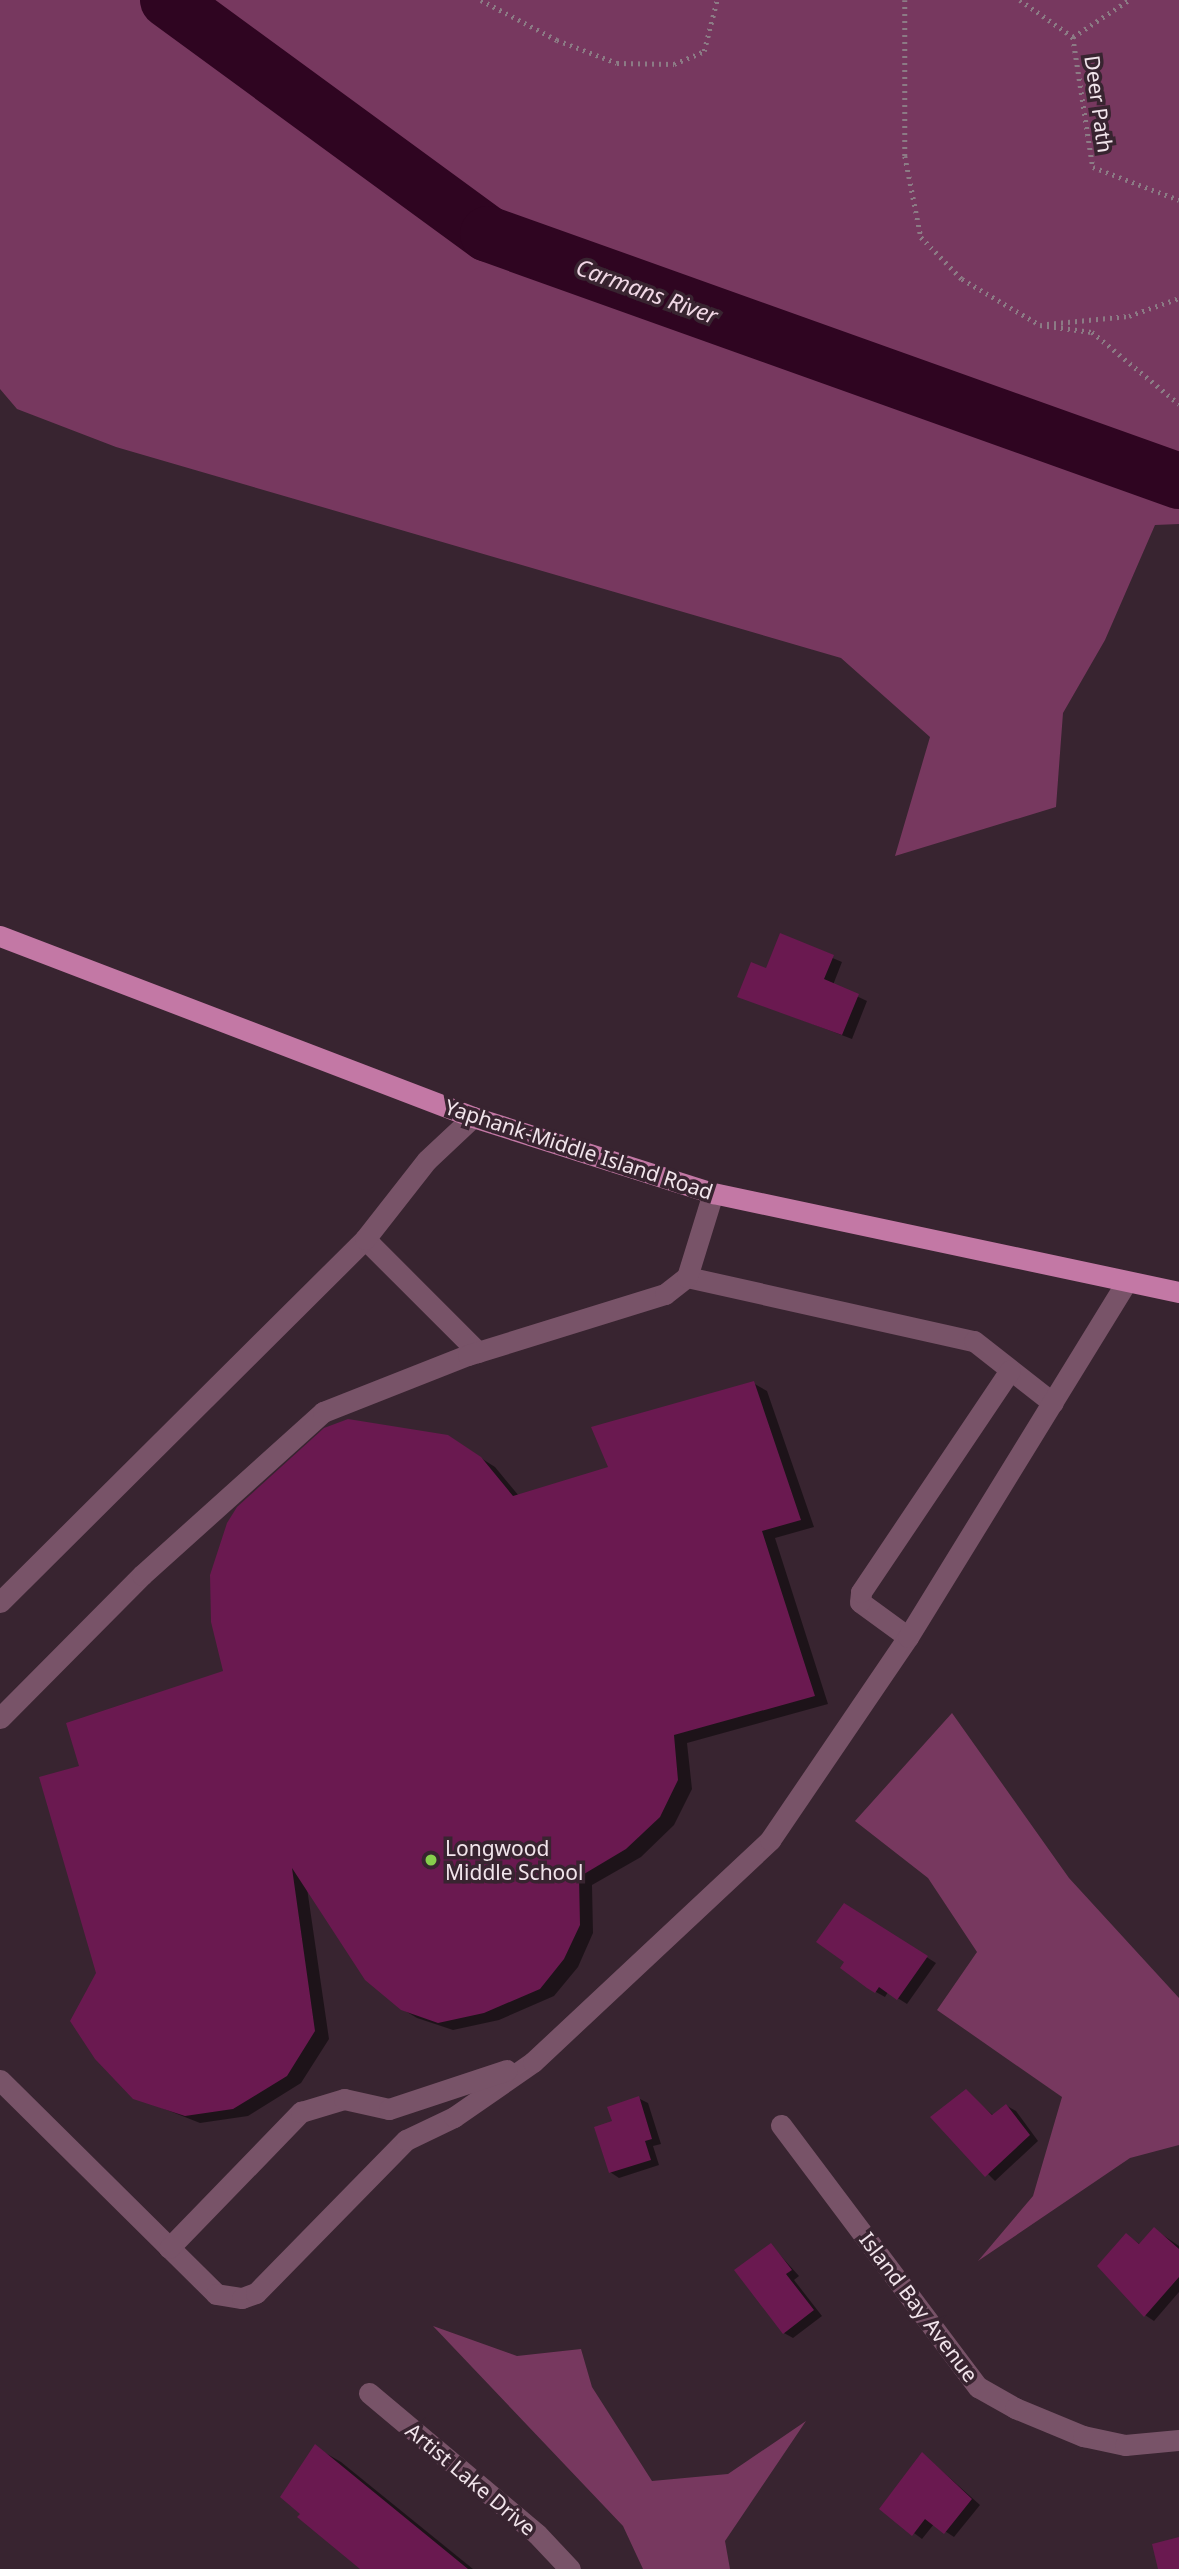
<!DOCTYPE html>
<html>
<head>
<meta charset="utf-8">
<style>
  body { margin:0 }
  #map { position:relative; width:1179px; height:2569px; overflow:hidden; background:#382430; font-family:"Noto Sans",sans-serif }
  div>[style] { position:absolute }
  .green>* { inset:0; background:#77385f }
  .shadow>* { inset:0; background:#0007 }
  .river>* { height:56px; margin:-28px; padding:0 28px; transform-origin:28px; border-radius:28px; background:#2f0521 }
  .building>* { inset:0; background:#6a1950 }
  .path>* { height:4.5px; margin-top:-2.25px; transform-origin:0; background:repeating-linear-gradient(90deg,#8c7b85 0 2px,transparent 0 7px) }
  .minor>* { height:21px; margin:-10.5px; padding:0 10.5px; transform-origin:10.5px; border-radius:10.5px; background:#785368 }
  .major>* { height:21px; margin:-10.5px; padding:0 10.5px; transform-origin:10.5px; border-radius:10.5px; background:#c378a5 }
  .dots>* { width:19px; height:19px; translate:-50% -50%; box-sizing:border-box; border:4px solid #382430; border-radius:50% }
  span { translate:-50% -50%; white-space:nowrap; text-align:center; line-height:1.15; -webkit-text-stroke:7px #382430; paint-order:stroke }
  .street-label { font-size:21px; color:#f1e4eb }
  .poi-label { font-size:21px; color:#f1e4eb }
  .left { translate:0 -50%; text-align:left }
  .water-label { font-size:23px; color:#f1d8e6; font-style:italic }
</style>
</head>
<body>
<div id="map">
  <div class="green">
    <div style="clip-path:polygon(0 0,1179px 0,1179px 524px,1155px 525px,1105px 640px,1063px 713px,1056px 807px,895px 856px,930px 737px,841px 658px,116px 447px,17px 409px,0 389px)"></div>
    <div style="clip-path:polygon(952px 1713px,1069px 1878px,1179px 1998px,1179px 2145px,1130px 2158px,978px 2261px,1033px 2196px,1062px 2097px,937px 2010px,977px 1952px,928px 1878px,855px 1821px)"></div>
    <div style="clip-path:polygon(433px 2326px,517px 2356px,581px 2349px,592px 2387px,652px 2481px,728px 2474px,806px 2421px,725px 2541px,730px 2569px,643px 2569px,623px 2526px)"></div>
  </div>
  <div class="shadow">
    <div style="clip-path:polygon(781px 936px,842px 962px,833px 985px,867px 1001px,852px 1039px,739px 996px,767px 970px)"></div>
    <div style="clip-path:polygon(753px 1383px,767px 1391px,814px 1527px,775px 1538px,828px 1704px,687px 1743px,692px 1789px,674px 1825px,641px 1857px,592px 1885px,593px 1933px,578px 1967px,554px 1996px,499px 2020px,453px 2030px,417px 2018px,402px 2009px,307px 1888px,329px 2039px,301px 2083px,248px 2116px,200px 2123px,134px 2097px,98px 1973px,82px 1767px,225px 1672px,462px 1446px,495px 1467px,519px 1496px,610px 1468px)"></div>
    <div style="clip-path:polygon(845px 1906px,936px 1963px,907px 2004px,888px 1992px,885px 1997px,876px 1992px,847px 1962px)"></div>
    <div style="clip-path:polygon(966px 2092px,994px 2116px,1007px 2106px,1016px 2111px,1038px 2141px,995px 2181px,932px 2118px)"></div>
    <div style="clip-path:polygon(638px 2098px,648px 2103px,661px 2144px,653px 2146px,659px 2165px,619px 2178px,610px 2172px)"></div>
    <div style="clip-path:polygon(1154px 2229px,1179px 2246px,1179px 2292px,1154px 2321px,1145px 2315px,1127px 2235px,1141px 2245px)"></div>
    <div style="clip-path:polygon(771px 2245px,799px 2276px,794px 2280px,822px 2316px,793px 2338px,784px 2333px)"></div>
    <div style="clip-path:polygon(315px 2447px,341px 2462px,473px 2569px,363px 2569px,302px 2513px)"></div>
    <div style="clip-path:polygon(923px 2454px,980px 2505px,954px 2537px,934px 2524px,922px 2539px,882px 2509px)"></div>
  </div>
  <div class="river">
    <div style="left:168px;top:0;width:396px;rotate:36.2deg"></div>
    <div style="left:488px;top:234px;width:734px;rotate:19.67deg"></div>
  </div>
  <div class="building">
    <div style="clip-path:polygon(780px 933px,834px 955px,824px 979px,859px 994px,842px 1035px,737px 997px,751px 962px,766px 968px)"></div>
    <div style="clip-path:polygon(754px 1381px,801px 1520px,762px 1531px,815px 1696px,674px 1735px,678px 1780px,660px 1817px,626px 1849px,579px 1877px,580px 1925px,564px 1959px,540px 1989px,484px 2013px,438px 2023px,401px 2010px,365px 1980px,292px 1868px,315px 2031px,287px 2076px,233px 2109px,185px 2116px,133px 2099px,95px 2059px,70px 2021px,96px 1973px,39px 1777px,79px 1766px,66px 1723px,223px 1671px,211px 1622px,210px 1575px,227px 1523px,237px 1507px,324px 1428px,348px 1419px,448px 1435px,481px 1457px,513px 1496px,608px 1467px,591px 1427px)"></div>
    <div style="clip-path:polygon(844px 1903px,928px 1956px,897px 2000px,879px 1987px,875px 1993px,867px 1988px,840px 1968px,844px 1962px,816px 1942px)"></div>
    <div style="clip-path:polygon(966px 2089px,992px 2115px,1006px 2104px,1030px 2135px,985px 2177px,930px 2117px)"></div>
    <div style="clip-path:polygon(639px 2096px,652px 2139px,645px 2141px,651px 2160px,609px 2173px,594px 2127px,612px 2121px,607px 2107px)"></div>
    <div style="clip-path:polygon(1154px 2227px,1179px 2249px,1179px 2277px,1144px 2317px,1097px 2266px,1126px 2233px,1139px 2244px)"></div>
    <div style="clip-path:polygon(771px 2243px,792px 2270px,786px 2274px,814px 2310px,783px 2334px,734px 2270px)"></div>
    <div style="clip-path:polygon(315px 2444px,468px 2569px,360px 2569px,297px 2517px,300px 2514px,280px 2497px)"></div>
    <div style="clip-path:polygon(922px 2452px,972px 2499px,944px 2534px,925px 2519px,912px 2536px,879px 2509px)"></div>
    <div style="clip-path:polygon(1179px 2537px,1179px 2569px,1158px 2569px,1152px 2544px)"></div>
  </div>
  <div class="path">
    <div style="left:481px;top:0;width:86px;rotate:27.8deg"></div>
    <div style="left:557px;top:40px;width:64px;rotate:21deg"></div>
    <div style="left:617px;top:63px;width:57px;rotate:1deg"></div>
    <div style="left:674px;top:64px;width:33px;rotate:-23deg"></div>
    <div style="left:704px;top:51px;width:53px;rotate:-75.7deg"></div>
    <div style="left:905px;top:0;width:156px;rotate:90deg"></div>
    <div style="left:905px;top:156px;width:83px;rotate:78.8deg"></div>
    <div style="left:921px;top:237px;width:59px;rotate:45.7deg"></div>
    <div style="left:962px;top:279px;width:91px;rotate:30.5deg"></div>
    <div style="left:1040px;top:325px;width:52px;rotate:7.7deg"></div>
    <div style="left:1092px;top:332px;width:113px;rotate:39.6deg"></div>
    <div style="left:1020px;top:0;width:65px;rotate:34.9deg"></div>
    <div style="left:1073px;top:37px;width:132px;rotate:81.3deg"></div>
    <div style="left:1093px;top:167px;width:92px;rotate:21deg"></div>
    <div style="left:1073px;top:37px;width:67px;rotate:-33.5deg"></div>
    <div style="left:1047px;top:324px;width:82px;rotate:-5.6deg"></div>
    <div style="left:1129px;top:316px;width:53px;rotate:-19.8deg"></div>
  </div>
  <div class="minor">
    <div style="left:365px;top:1239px;width:160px;rotate:45deg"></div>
    <div style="left:687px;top:1277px;width:294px;rotate:12.6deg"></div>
    <div style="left:974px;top:1341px;width:100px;rotate:38.1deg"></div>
    <div style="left:0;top:1602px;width:515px;rotate:-44.84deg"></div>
    <div style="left:365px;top:1239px;width:100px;rotate:-51.9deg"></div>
    <div style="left:427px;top:1160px;width:63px;rotate:-43.1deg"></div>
    <div style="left:908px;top:1637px;width:59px;rotate:-143.9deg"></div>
    <div style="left:860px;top:1602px;width:10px;rotate:-84deg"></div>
    <div style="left:861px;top:1592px;width:267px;rotate:-56.1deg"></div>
    <div style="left:0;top:1718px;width:202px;rotate:-45.2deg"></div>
    <div style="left:142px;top:1575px;width:244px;rotate:-42deg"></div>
    <div style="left:323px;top:1412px;width:156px;rotate:-21.5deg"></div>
    <div style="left:468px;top:1355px;width:206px;rotate:-17.2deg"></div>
    <div style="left:665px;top:1294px;width:28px;rotate:-38deg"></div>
    <div style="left:687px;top:1277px;width:88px;rotate:-72.8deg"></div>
    <div style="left:0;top:2080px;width:304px;rotate:44.7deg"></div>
    <div style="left:216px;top:2294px;width:26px;rotate:9deg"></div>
    <div style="left:242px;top:2298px;width:15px;rotate:-20deg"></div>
    <div style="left:256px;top:2293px;width:214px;rotate:-45.6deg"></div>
    <div style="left:406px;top:2140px;width:53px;rotate:-25.6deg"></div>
    <div style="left:454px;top:2117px;width:96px;rotate:-34.8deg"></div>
    <div style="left:533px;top:2062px;width:325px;rotate:-43.1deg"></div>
    <div style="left:770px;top:1840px;width:245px;rotate:-55.8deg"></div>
    <div style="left:908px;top:1637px;width:417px;rotate:-58.4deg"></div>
    <div style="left:781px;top:2125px;width:328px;rotate:53.1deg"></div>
    <div style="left:978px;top:2387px;width:43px;rotate:29.6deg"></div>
    <div style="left:1015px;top:2408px;width:74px;rotate:22.4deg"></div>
    <div style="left:1083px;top:2436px;width:43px;rotate:12.1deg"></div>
    <div style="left:1125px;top:2445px;width:54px;rotate:-5.3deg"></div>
    <div style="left:169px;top:2248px;width:190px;rotate:-45.9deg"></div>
    <div style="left:301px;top:2112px;width:45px;rotate:-16.8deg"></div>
    <div style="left:344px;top:2099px;width:46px;rotate:12.5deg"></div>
    <div style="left:389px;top:2109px;width:124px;rotate:-18.3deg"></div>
    <div style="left:369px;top:2393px;width:219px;rotate:40deg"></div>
    <div style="left:537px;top:2534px;width:48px;rotate:46.7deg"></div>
  </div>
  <div class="major">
    <div style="left:0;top:936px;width:506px;rotate:20.94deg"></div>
    <div style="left:473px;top:1117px;width:252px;rotate:17.6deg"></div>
    <div style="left:713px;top:1193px;width:476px;rotate:12deg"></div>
  </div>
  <div class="dots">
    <div style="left:431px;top:1860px;background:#86cf4c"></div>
  </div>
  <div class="street-label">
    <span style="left:1099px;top:104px;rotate:82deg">Deer Path</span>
    <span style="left:579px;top:1149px;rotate:18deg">Yaphank-Middle Island Road</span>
    <span style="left:919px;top:2307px;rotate:53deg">Island Bay Avenue</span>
    <span style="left:471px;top:2479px;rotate:40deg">Artist Lake Drive</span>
  </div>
  <div class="poi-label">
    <span class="left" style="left:445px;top:1860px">Longwood<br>Middle School</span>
  </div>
  <div class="water-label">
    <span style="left:647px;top:291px;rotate:20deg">Carmans River</span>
  </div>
</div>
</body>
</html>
